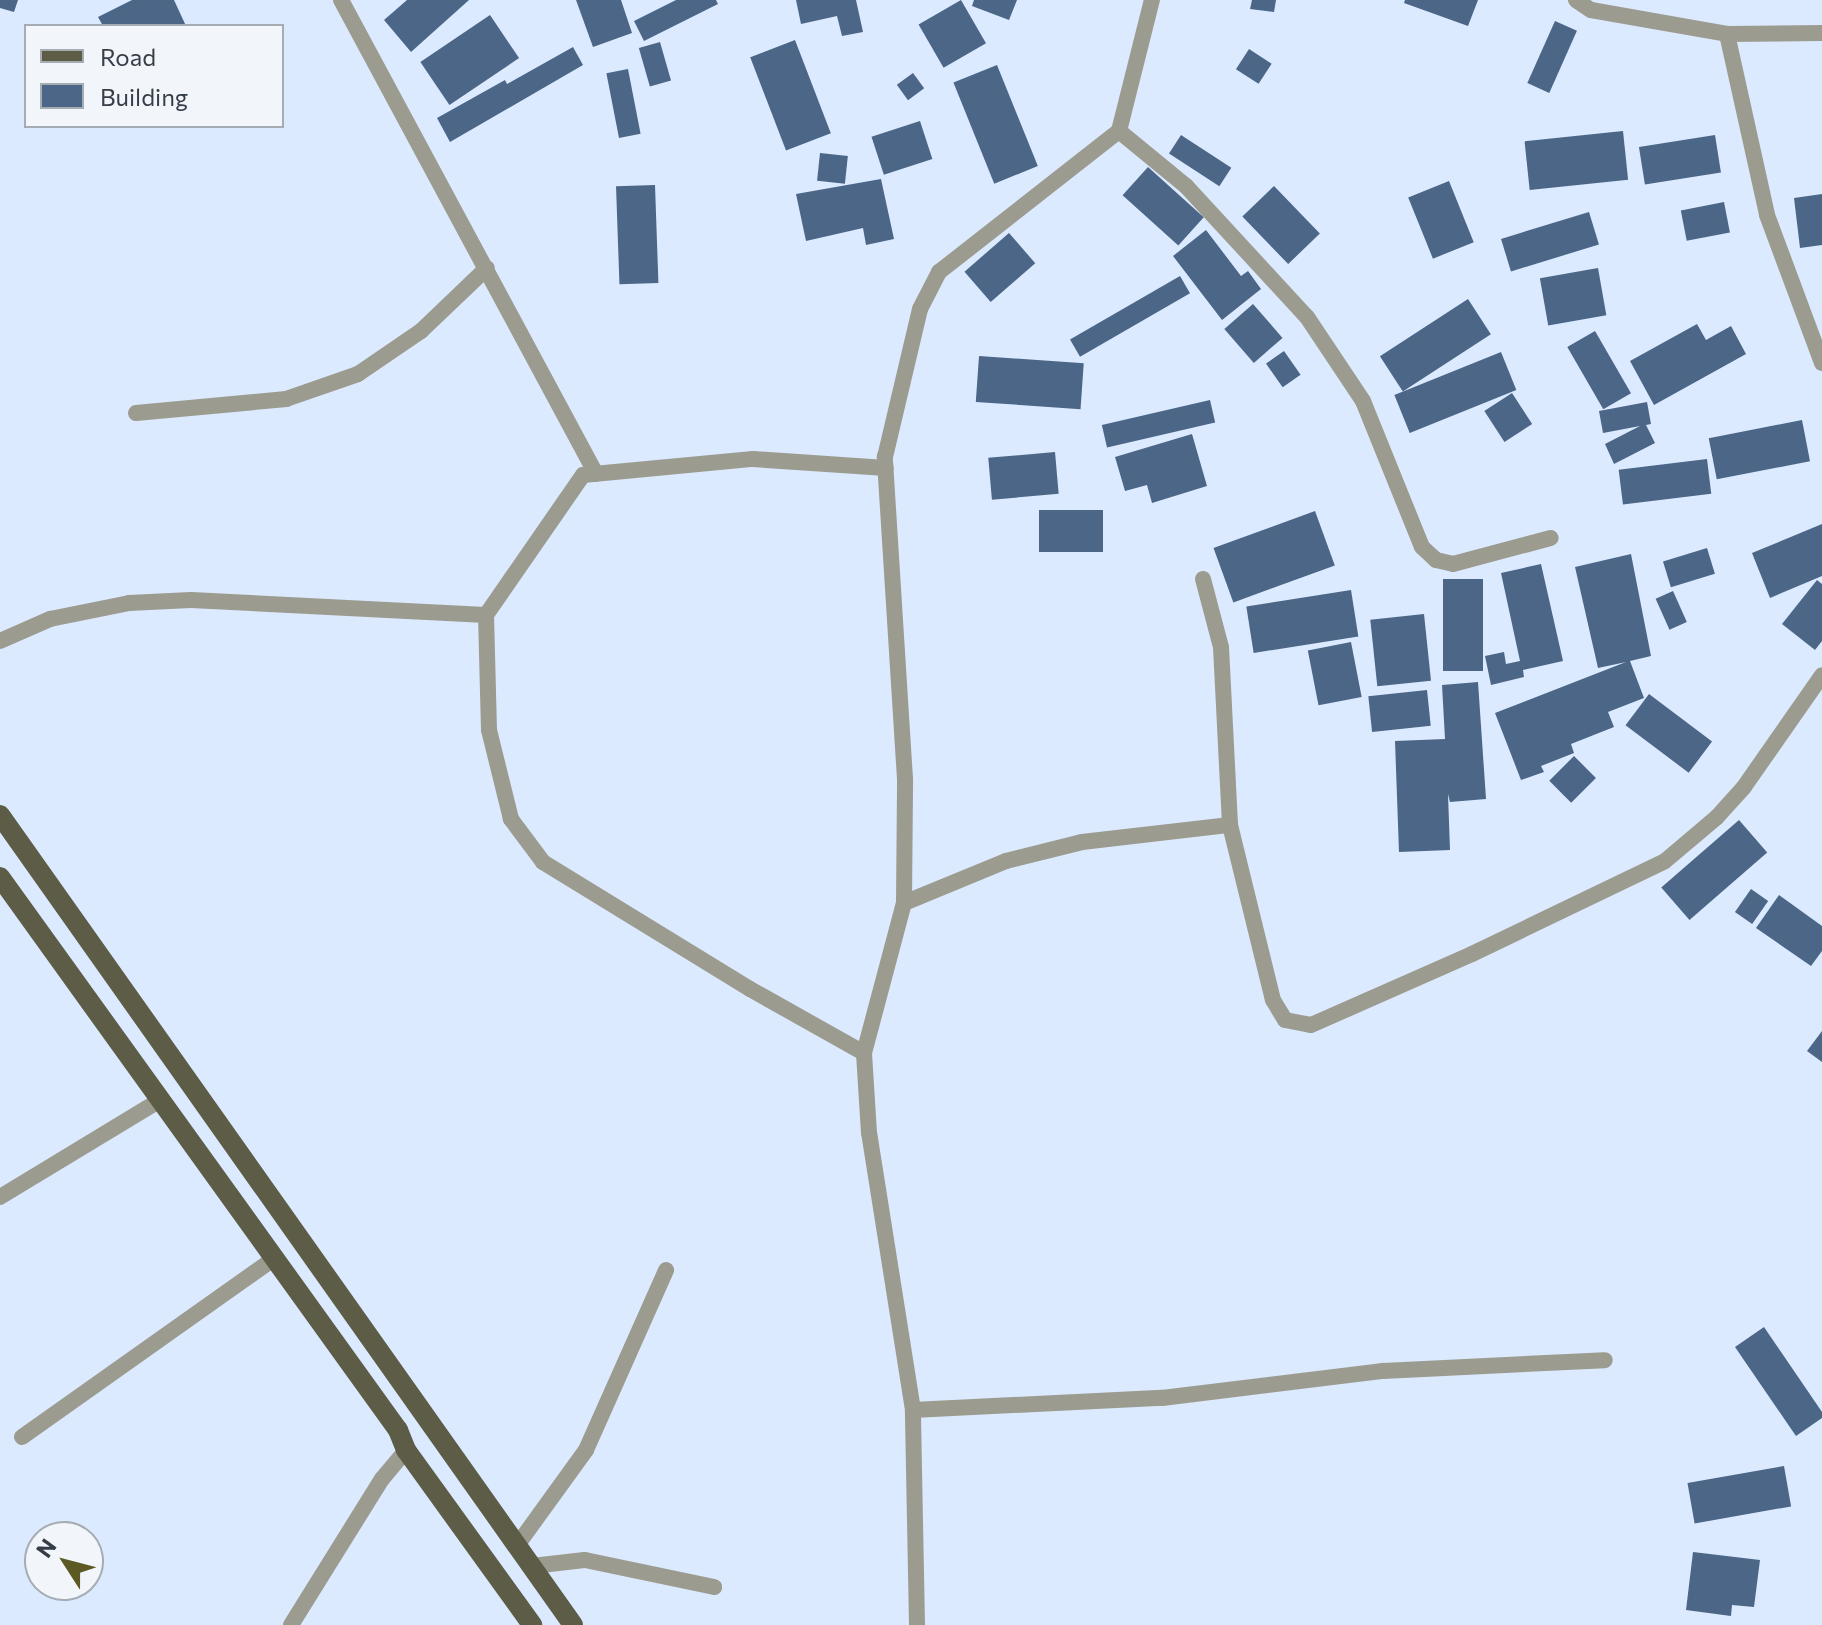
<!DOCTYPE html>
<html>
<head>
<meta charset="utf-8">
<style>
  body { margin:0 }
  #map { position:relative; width:1822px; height:1625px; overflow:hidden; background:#dbeafe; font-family:Commissioner,sans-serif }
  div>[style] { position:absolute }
  .building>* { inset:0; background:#4c6687; transform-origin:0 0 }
  .street>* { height:16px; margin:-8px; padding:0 8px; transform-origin:8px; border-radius:8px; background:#9c9b8f }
  .primary>* { height:20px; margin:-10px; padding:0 10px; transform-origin:10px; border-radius:10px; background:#5d5c46 }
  span { translate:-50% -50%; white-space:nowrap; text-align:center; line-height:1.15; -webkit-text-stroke:8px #f2f6fb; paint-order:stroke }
  .legend { position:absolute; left:24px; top:24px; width:260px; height:104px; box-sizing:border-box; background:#f2f6fb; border:2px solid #a6acb3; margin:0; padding:10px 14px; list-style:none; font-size:24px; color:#353d47 }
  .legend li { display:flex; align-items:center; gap:16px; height:40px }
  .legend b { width:40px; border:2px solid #a6acb3 }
  .north { position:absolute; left:24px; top:1521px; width:80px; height:80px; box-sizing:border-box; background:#f2f6fb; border:2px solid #a6acb3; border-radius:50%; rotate:306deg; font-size:22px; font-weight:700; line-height:32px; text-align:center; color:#353d47 }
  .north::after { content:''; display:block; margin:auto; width:28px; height:36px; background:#5c5925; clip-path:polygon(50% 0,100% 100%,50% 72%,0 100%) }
</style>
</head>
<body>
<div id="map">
  <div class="building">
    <div style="clip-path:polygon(0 0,18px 0,14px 12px,0 8px)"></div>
    <div style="clip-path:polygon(132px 0,174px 0,186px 26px,103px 26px,98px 17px)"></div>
    <div style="clip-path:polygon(407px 0,469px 0,411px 52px,384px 20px)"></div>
    <div style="clip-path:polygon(576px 0,621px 0,632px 33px,593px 47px)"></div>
    <div style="clip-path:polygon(676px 0,716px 0,718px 4px,644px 41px,634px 21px)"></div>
    <div style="clip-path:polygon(796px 0,856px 0,863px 32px,842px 36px,837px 16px,801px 24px)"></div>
    <div style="left:961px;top:0;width:50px;height:49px;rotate:60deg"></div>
    <div style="clip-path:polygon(974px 0,1017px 0,1009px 20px,972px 6px)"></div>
    <div style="clip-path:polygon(1252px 0,1276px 0,1274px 12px,1250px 9px)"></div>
    <div style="clip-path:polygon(1405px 0,1478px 0,1468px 26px,1404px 3px)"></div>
    <div style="left:490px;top:15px;width:52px;height:84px;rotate:56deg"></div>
    <div style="left:1555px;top:21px;width:24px;height:68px;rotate:24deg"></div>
    <div style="left:795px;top:40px;width:100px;height:48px;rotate:69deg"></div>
    <div style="left:660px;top:42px;width:40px;height:22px;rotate:74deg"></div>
    <div style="clip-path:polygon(573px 47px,583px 65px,450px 142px,437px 118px,505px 80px,507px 84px)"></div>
    <div style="left:1249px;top:49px;width:27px;height:24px;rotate:33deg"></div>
    <div style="left:997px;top:65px;width:109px;height:47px;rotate:68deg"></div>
    <div style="left:628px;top:69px;width:66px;height:22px;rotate:79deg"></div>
    <div style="left:913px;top:73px;width:19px;height:20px;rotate:54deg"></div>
    <div style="left:920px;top:121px;width:40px;height:51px;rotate:72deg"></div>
    <div style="left:1623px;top:131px;width:49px;height:99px;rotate:84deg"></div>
    <div style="left:1181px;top:135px;width:60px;height:22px;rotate:33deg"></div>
    <div style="left:1715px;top:135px;width:38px;height:77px;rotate:81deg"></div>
    <div style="left:820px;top:153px;width:28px;height:28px;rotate:6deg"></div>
    <div style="left:1148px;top:167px;width:75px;height:38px;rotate:42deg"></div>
    <div style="clip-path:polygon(881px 179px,894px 239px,866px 245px,863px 228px,806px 241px,796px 194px)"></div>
    <div style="left:1449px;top:181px;width:66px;height:44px;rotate:68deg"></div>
    <div style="left:655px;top:185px;width:98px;height:39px;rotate:88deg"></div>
    <div style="left:1274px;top:186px;width:66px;height:44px;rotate:46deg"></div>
    <div style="clip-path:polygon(1822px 194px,1822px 245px,1800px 248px,1794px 198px)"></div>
    <div style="left:1724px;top:202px;width:31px;height:44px;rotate:79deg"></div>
    <div style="left:1589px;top:212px;width:34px;height:92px;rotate:73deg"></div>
    <div style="clip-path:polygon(1206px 230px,1241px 276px,1248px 271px,1261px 289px,1222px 320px,1173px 256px)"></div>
    <div style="left:1009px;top:233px;width:40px;height:59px;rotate:49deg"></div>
    <div style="left:1598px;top:268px;width:48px;height:59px;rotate:80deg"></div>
    <div style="left:1180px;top:276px;width:20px;height:127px;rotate:60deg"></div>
    <div style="left:1468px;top:299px;width:42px;height:105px;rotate:57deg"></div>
    <div style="left:1253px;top:304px;width:45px;height:38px;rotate:49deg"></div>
    <div style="clip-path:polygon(1697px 324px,1706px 340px,1731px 326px,1746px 354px,1654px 405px,1630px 361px)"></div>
    <div style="left:1595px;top:331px;width:72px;height:32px;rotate:60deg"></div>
    <div style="left:1284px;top:351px;width:29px;height:22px;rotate:55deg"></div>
    <div style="left:1501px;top:352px;width:41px;height:115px;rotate:68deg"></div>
    <div style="left:979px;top:356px;width:105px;height:46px;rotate:4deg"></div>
    <div style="left:1512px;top:393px;width:37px;height:33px;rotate:57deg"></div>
    <div style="left:1210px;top:400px;width:23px;height:111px;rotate:77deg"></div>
    <div style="clip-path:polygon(1647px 402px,1651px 424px,1646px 425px,1655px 443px,1614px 464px,1605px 444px,1640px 426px,1603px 433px,1599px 411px)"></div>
    <div style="left:1802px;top:420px;width:42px;height:95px;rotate:79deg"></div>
    <div style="clip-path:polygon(1192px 434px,1207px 486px,1152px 503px,1147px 485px,1125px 491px,1115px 457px)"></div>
    <div style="left:1055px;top:452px;width:42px;height:67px;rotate:85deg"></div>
    <div style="left:1707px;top:459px;width:35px;height:89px;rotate:83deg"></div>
    <div style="left:1039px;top:510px;width:64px;height:42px"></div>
    <div style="left:1315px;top:511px;width:58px;height:108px;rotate:70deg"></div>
    <div style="clip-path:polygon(1822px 524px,1822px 576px,1770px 598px,1752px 553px)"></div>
    <div style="left:1707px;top:548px;width:27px;height:46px;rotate:73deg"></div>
    <div style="clip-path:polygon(1631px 554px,1651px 656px,1630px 661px,1644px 698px,1608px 712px,1614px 727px,1571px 744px,1574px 753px,1541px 766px,1544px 772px,1521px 780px,1495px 713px,1626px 662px,1598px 668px,1575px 567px)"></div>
    <div style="clip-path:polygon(1541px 564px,1563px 661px,1523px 670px,1524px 677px,1491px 685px,1485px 656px,1504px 652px,1506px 664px,1520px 661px,1501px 573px)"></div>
    <div style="left:1443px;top:579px;width:40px;height:92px"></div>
    <div style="clip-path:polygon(1817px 580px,1822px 584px,1822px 641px,1815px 650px,1782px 624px)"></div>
    <div style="left:1351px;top:590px;width:47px;height:106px;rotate:81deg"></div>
    <div style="left:1673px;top:591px;width:34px;height:19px;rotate:66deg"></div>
    <div style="left:1424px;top:614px;width:67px;height:54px;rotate:84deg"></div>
    <div style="left:1351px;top:642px;width:56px;height:44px;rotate:79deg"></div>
    <div style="clip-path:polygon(1478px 682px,1486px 799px,1450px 802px,1448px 794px,1450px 850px,1399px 852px,1395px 741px,1445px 739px,1442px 685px)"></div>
    <div style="left:1427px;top:690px;width:36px;height:59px;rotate:84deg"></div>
    <div style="left:1649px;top:694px;width:79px;height:39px;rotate:37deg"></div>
    <div style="left:1574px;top:756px;width:31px;height:35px;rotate:45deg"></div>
    <div style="left:1739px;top:820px;width:43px;height:103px;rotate:49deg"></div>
    <div style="left:1751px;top:889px;width:21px;height:28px;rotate:35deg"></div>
    <div style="clip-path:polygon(1779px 895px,1822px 926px,1822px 951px,1811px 966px,1756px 928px)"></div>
    <div style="clip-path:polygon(1822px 1031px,1822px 1062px,1807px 1051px)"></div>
    <div style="clip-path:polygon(1764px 1327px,1822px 1412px,1822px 1418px,1796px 1436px,1735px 1347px)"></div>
    <div style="left:1784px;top:1466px;width:41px;height:98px;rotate:80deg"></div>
    <div style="clip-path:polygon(1693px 1552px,1760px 1560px,1754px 1607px,1732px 1605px,1731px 1616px,1686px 1610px)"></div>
  </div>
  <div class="street">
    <div style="left:341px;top:0;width:538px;rotate:61.72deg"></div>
    <div style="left:1576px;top:0;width:18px;rotate:34deg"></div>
    <div style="left:1591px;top:10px;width:138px;rotate:10deg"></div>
    <div style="left:1727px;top:34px;width:95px;rotate:-0.6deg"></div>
    <div style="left:1727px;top:34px;width:185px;rotate:77.5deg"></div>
    <div style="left:1767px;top:215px;width:158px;rotate:69.6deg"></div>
    <div style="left:1119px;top:131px;width:87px;rotate:39.4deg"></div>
    <div style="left:1186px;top:186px;width:178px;rotate:47.3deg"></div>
    <div style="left:1307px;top:317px;width:101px;rotate:56.3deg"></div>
    <div style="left:1363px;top:401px;width:157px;rotate:68deg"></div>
    <div style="left:1422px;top:547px;width:19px;rotate:43deg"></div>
    <div style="left:1436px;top:560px;width:17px;rotate:13deg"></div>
    <div style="left:1453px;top:564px;width:101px;rotate:-14.9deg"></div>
    <div style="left:136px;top:413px;width:151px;rotate:-5.3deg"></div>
    <div style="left:286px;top:399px;width:76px;rotate:-19.1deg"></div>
    <div style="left:358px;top:374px;width:76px;rotate:-34.3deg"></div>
    <div style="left:421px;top:331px;width:91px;rotate:-43.7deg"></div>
    <div style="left:1203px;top:579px;width:70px;rotate:75.2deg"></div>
    <div style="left:1221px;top:647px;width:178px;rotate:87.1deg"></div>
    <div style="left:1230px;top:825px;width:180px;rotate:76.2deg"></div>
    <div style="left:1273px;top:1000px;width:23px;rotate:59deg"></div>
    <div style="left:1285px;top:1020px;width:26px;rotate:11deg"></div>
    <div style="left:1311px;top:1025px;width:176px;rotate:-23.8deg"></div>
    <div style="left:1472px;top:954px;width:214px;rotate:-25.7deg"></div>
    <div style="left:1665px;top:861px;width:68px;rotate:-40.2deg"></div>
    <div style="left:1717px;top:817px;width:40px;rotate:-48deg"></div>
    <div style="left:1744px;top:787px;width:136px;rotate:-55.1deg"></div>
    <div style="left:0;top:641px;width:55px;rotate:-23.7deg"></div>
    <div style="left:50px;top:619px;width:81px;rotate:-11.4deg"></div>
    <div style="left:129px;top:603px;width:62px;rotate:-2.8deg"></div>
    <div style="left:191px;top:600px;width:295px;rotate:2.9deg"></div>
    <div style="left:904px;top:903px;width:110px;rotate:-22.4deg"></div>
    <div style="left:1006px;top:861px;width:78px;rotate:-14deg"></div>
    <div style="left:1082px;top:842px;width:149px;rotate:-6.6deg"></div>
    <div style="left:864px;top:1053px;width:131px;rotate:-150.7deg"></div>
    <div style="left:750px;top:989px;width:243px;rotate:-148.5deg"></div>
    <div style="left:543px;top:862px;width:54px;rotate:-126.7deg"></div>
    <div style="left:511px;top:819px;width:92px;rotate:-103.9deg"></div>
    <div style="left:489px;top:730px;width:115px;rotate:-91.5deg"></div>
    <div style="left:486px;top:615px;width:170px;rotate:-55.3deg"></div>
    <div style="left:583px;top:475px;width:171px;rotate:-5.4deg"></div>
    <div style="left:753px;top:459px;width:133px;rotate:3.9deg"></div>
    <div style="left:0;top:1197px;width:189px;rotate:-31.2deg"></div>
    <div style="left:913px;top:1410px;width:249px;rotate:-2.8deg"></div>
    <div style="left:1162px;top:1398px;width:223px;rotate:-7deg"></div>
    <div style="left:1383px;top:1371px;width:222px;rotate:-2.8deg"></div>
    <div style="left:22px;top:1437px;width:310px;rotate:-35.3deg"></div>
    <div style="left:518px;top:1544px;width:116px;rotate:-54.1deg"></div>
    <div style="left:586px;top:1450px;width:197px;rotate:-66deg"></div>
    <div style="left:532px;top:1566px;width:53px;rotate:-6.5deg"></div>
    <div style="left:585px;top:1560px;width:132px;rotate:11.8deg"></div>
    <div style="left:291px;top:1625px;width:172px;rotate:-58.1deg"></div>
    <div style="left:382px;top:1479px;width:38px;rotate:-50deg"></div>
    <div style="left:917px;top:1625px;width:215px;rotate:-91.1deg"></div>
    <div style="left:913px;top:1410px;width:280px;rotate:-99deg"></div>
    <div style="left:869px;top:1133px;width:80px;rotate:-93.6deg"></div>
    <div style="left:864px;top:1053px;width:155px;rotate:-75.1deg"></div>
    <div style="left:904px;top:903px;width:124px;rotate:-89.5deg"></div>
    <div style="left:905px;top:779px;width:323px;rotate:-93.6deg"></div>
    <div style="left:885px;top:457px;width:152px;rotate:-76.7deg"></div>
    <div style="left:920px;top:309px;width:42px;rotate:-62.8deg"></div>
    <div style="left:939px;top:272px;width:229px;rotate:-38.1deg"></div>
    <div style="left:1119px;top:131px;width:135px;rotate:-75.9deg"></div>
  </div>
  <div class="primary">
    <div style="left:0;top:815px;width:992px;rotate:54.72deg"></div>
    <div style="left:0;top:877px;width:681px;rotate:54.26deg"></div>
    <div style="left:398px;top:1430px;width:22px;rotate:68deg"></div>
    <div style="left:406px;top:1450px;width:216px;rotate:54.2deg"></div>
  </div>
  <ul class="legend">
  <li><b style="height:10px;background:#5d5c46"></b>Road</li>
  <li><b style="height:22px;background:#4c6687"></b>Building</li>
  </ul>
  <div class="north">N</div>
</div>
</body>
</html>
